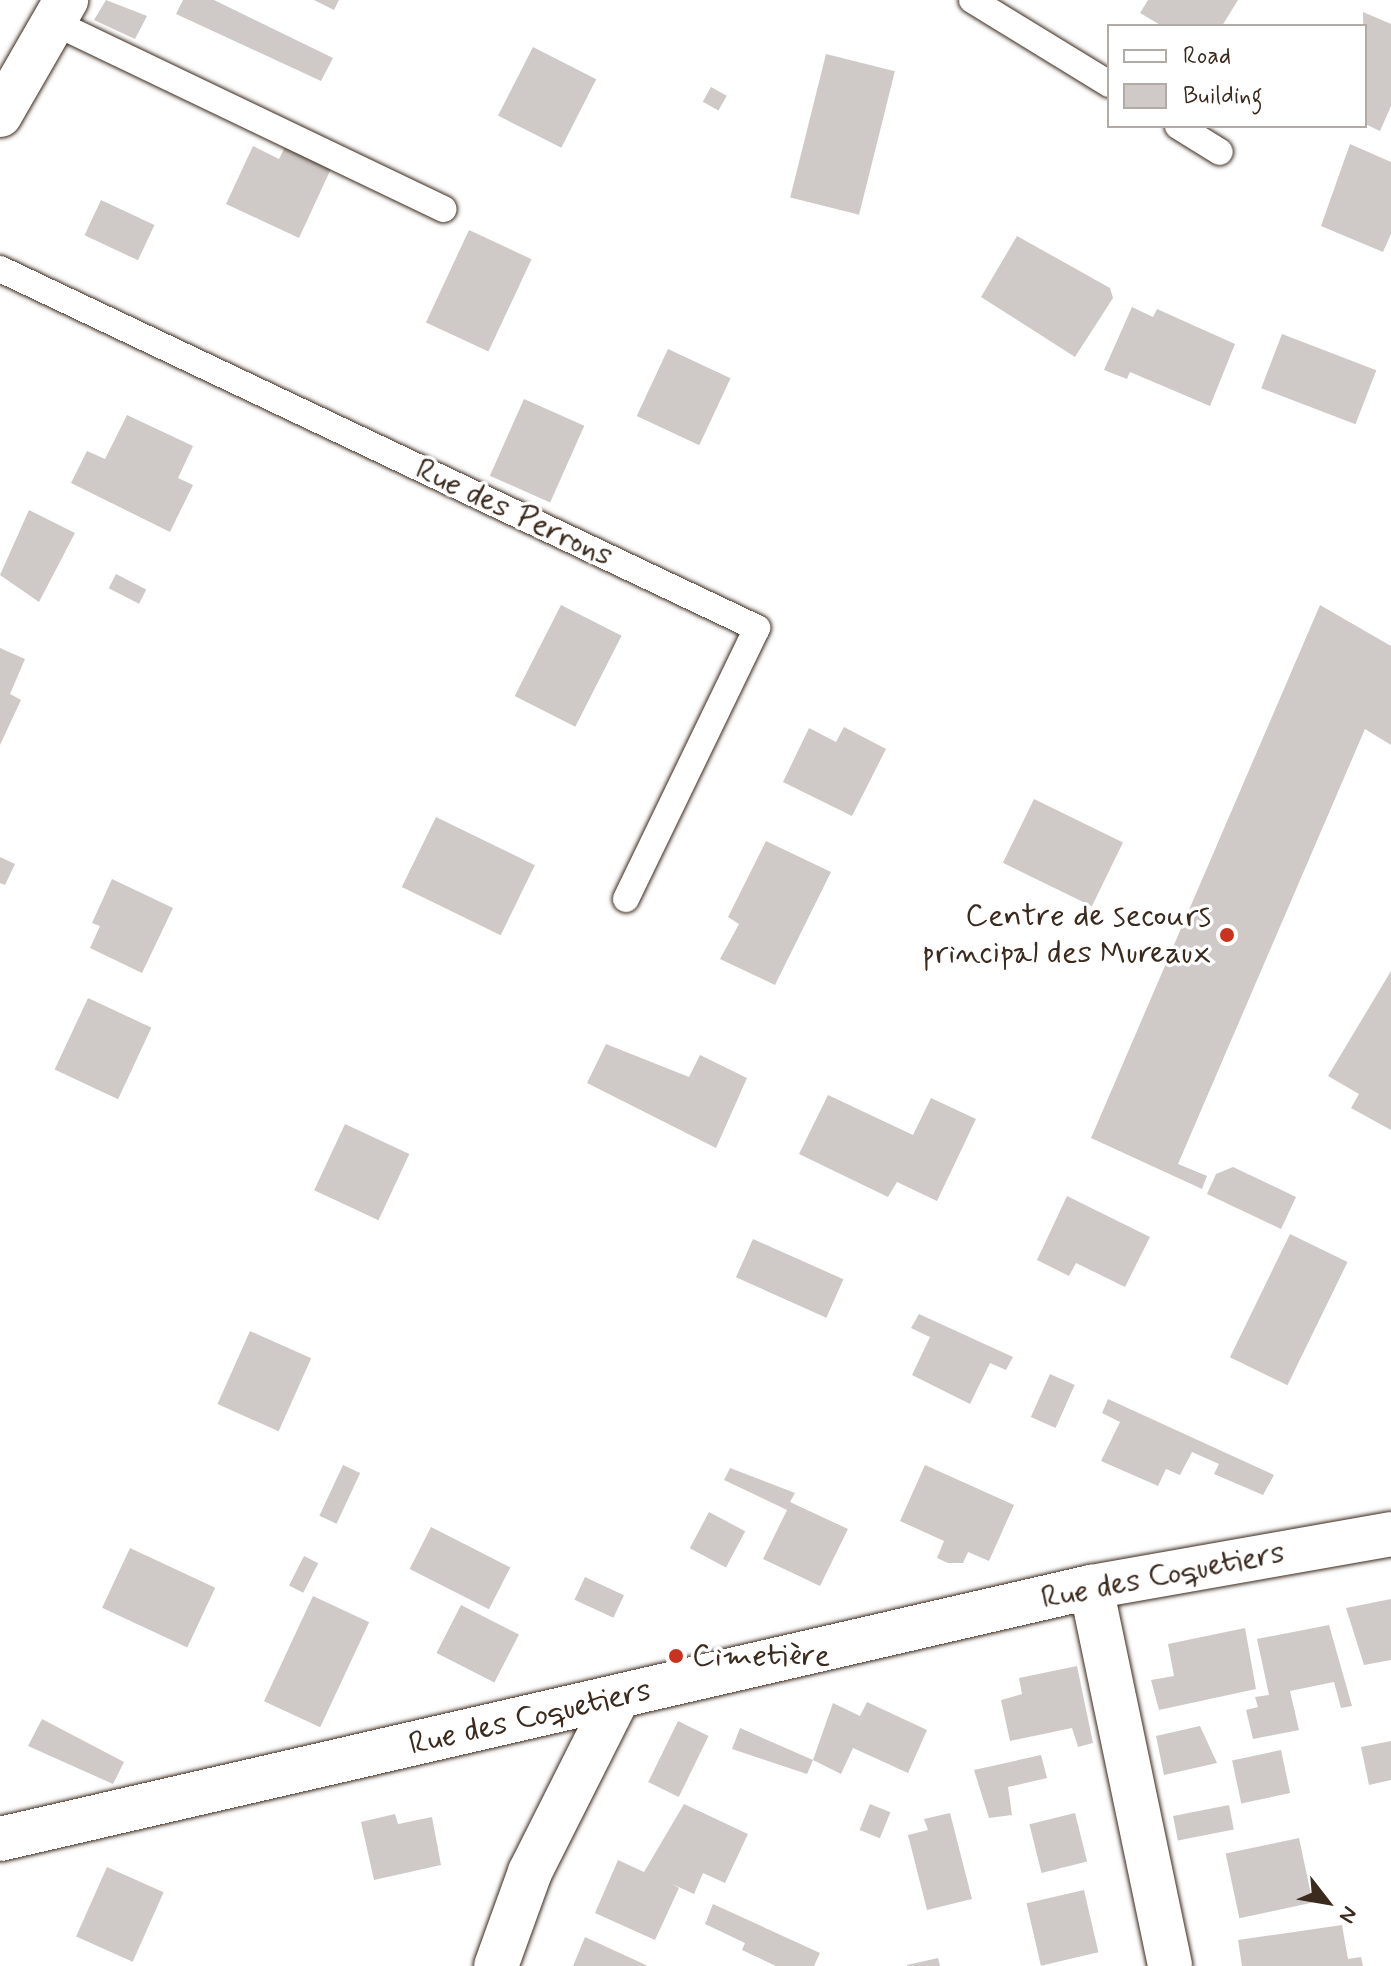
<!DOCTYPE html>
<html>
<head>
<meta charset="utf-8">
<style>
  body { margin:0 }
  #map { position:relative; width:1391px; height:1966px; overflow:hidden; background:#fff; font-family:Mynerve,sans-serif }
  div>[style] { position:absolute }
  .building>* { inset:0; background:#cfcac7; transform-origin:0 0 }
  .roads { filter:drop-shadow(0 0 2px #3b2a1e) drop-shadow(0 0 2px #3b2a1e) }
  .service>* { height:26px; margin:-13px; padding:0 13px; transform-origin:13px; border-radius:13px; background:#fff }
  .minor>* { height:44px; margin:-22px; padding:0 22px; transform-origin:22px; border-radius:22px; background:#fff }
  .dots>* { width:22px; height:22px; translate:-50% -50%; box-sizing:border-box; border:4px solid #fff; border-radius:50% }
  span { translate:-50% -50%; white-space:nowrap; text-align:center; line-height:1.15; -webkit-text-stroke:7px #fff; paint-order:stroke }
  .street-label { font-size:32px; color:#3b2a1e }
  .poi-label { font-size:32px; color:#3b2a1e }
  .right { translate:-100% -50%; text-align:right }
  .left { translate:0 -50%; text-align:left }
  .legend { position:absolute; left:1107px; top:24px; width:260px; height:104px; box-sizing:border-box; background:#fff; border:2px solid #b1aaa5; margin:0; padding:10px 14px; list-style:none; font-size:24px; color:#3b2a1e }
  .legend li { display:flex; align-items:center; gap:16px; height:40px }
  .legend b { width:40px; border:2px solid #b1aaa5 }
  .north { position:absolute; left:1287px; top:1862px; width:80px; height:80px; -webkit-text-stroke:6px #fff; paint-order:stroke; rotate:121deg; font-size:22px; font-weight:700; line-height:32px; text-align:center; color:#3b2a1e }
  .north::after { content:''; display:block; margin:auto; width:28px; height:36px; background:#3b2a1e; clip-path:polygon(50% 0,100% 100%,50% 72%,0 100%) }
</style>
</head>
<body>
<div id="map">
  <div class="building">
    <div style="clip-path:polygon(106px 0,147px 16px,135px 39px,94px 20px)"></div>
    <div style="clip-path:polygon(183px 0,214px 0,333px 58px,321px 81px,176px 14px)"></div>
    <div style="clip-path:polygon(314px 0,339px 0,334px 10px)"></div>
    <div style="clip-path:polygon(1148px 0,1238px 0,1222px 26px,1162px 26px,1140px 13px)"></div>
    <div style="clip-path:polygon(1363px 12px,1391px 24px,1391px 106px,1380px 131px,1365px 124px)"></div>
    <div style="left:533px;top:47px;width:71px;height:77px;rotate:27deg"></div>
    <div style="left:826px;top:54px;width:71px;height:148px;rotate:14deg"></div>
    <div style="left:711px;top:87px;width:18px;height:17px;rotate:29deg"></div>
    <div style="clip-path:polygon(289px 139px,335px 160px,299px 238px,226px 204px,253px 146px,279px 159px)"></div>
    <div style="clip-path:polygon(1350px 144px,1391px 162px,1391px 234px,1383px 252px,1321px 226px)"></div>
    <div style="left:101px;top:200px;width:59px;height:39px;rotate:25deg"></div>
    <div style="left:469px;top:230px;width:69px;height:102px;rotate:25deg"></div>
    <div style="clip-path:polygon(1017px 236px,1110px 288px,1113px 298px,1075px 357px,981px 297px)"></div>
    <div style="clip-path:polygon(1132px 307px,1153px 317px,1157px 309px,1235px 344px,1210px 406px,1130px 372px,1127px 379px,1104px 370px)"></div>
    <div style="left:1282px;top:334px;width:101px;height:58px;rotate:21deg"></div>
    <div style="left:668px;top:349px;width:69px;height:74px;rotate:25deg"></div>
    <div style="left:524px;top:399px;width:66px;height:84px;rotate:24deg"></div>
    <div style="clip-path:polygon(127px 415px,193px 446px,178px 478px,193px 485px,170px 532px,71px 483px,87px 451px,105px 459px)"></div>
    <div style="clip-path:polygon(29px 510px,75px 533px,39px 602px,0 575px)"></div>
    <div style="left:116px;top:574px;width:34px;height:16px;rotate:27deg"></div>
    <div style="left:561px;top:605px;width:68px;height:102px;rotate:27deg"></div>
    <div style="clip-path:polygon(1320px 605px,1391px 646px,1391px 745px,1365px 729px,1178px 1164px,1207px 1176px,1202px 1189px,1091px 1138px)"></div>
    <div style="clip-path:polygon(0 648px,25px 659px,10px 694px,21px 700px,0 745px)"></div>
    <div style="clip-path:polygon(844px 727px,886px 749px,852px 816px,783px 782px,809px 728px,836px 742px)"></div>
    <div style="left:1034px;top:799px;width:99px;height:71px;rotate:26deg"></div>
    <div style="left:436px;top:817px;width:110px;height:78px;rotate:26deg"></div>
    <div style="clip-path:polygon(766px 841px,831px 872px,775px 985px,720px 959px,739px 924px,728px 917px)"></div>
    <div style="clip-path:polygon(0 857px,15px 864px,5px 885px,0 883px)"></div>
    <div style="clip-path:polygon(112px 879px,173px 908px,142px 973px,90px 948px,100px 926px,92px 923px)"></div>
    <div style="clip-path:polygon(1391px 971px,1391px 1130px,1351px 1108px,1359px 1094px,1328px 1076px)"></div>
    <div style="left:88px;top:998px;width:70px;height:79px;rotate:25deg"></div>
    <div style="clip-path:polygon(606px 1044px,689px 1077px,700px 1055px,747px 1078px,716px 1148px,587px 1083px)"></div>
    <div style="clip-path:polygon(828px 1095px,913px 1135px,931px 1098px,976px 1119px,937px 1201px,897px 1182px,888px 1197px,799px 1154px)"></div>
    <div style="left:345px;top:1124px;width:71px;height:73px;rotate:25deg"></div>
    <div style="clip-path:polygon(1233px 1167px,1296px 1197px,1281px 1229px,1207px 1194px,1216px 1174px)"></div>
    <div style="clip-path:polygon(1067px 1196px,1150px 1237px,1125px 1287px,1076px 1263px,1069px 1276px,1037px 1260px)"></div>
    <div style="left:1290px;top:1234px;width:64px;height:137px;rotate:26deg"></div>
    <div style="left:753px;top:1239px;width:99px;height:42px;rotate:24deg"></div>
    <div style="clip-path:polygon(919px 1314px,1013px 1357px,1006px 1370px,990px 1363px,970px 1404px,912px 1375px,930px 1337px,911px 1328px)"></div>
    <div style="left:250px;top:1331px;width:67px;height:80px;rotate:24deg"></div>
    <div style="left:1050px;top:1374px;width:27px;height:47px;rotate:24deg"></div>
    <div style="clip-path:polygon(1108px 1399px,1274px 1475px,1263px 1495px,1214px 1474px,1219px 1464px,1192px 1452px,1180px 1475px,1166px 1469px,1158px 1486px,1101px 1461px,1120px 1422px,1102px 1413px)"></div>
    <div style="left:343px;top:1465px;width:19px;height:56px;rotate:25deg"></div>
    <div style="clip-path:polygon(925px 1465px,1014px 1505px,989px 1561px,968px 1552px,963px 1563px,948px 1563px,937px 1558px,944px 1541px,900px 1521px)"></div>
    <div style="clip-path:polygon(730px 1468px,795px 1493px,790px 1502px,848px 1529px,820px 1586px,763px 1559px,787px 1510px,724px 1480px)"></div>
    <div style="left:709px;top:1512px;width:41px;height:41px;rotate:28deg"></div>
    <div style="left:431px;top:1527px;width:89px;height:47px;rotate:27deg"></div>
    <div style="left:130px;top:1548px;width:94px;height:66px;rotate:25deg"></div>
    <div style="left:304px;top:1556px;width:16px;height:33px;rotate:27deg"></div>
    <div style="left:585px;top:1577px;width:43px;height:25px;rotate:25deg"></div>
    <div style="left:313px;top:1596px;width:62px;height:116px;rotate:25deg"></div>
    <div style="clip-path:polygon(1391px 1599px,1391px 1660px,1364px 1665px,1346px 1608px)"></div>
    <div style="left:461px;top:1605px;width:65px;height:54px;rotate:27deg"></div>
    <div style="clip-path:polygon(1329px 1625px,1352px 1706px,1341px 1708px,1334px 1682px,1290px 1691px,1299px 1730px,1253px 1739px,1246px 1710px,1258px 1707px,1255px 1697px,1269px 1695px,1257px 1639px)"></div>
    <div style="clip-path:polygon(1245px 1628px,1256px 1689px,1159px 1710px,1151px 1680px,1174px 1676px,1168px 1644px)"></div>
    <div style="clip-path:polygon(1077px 1666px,1093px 1743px,1078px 1747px,1072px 1728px,1010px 1741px,1001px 1700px,1022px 1694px,1019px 1678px)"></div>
    <div style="clip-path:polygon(867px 1702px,927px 1730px,908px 1773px,853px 1748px,841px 1774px,813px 1760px,833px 1703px,860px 1716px)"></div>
    <div style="clip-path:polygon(42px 1719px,124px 1762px,113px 1784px,28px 1746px)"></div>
    <div style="left:678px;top:1721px;width:34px;height:68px;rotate:26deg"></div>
    <div style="clip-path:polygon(1200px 1726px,1217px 1763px,1164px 1775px,1156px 1736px)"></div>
    <div style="clip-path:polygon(740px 1728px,813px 1760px,807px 1774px,732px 1749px)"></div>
    <div style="clip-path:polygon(1391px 1741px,1391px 1780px,1369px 1785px,1361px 1747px)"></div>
    <div style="left:1281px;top:1750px;width:44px;height:50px;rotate:78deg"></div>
    <div style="clip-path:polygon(1041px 1755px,1047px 1778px,1008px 1787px,1012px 1815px,989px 1818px,974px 1770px)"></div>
    <div style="clip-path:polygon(684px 1804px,748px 1834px,725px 1883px,703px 1873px,694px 1894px,672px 1884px,679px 1888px,655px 1940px,595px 1913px,618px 1860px,644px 1872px)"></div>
    <div style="left:870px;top:1804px;width:22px;height:28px;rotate:22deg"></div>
    <div style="left:1229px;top:1805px;width:25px;height:57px;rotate:79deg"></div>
    <div style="clip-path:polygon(950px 1813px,972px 1899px,927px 1910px,908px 1835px,928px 1830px,924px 1819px)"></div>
    <div style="left:1075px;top:1813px;width:50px;height:47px;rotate:76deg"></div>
    <div style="clip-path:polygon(395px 1814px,398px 1824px,432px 1817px,441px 1865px,374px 1880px,361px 1822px)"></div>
    <div style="left:1299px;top:1838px;width:66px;height:75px;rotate:78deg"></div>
    <div style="left:107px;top:1867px;width:62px;height:76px;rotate:24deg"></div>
    <div style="left:1084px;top:1890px;width:64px;height:59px;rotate:77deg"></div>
    <div style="clip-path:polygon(713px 1904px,820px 1953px,814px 1966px,776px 1966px,742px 1950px,745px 1943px,705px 1924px)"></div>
    <div style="clip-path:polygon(1342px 1925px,1348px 1959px,1361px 1957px,1363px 1966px,1242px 1966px,1238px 1940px)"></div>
    <div style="clip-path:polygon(585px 1937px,648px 1966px,573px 1966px)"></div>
    <div style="clip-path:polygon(938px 1958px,940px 1966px,907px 1966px,907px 1965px)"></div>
  </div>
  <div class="roads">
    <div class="service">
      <div style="left:972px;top:0;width:161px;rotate:31.5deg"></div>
      <div style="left:53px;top:22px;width:433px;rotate:25.6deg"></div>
      <div style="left:1178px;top:126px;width:49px;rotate:31.8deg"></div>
      <div style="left:0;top:269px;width:838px;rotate:25.37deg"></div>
      <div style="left:757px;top:628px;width:301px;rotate:115.8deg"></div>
    </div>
    <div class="minor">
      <div style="left:0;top:115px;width:133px;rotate:-60.1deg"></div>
      <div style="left:1091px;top:1587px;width:387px;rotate:78.2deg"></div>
      <div style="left:0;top:1839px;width:1120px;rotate:-13.01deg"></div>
      <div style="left:1091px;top:1587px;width:305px;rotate:-10deg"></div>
      <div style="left:496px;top:1966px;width:100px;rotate:-70.1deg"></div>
      <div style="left:530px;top:1872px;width:196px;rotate:-63.3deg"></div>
    </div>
  </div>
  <div class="dots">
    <div style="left:1227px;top:935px;background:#c8321e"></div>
    <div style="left:676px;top:1656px;background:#c8321e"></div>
  </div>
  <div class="street-label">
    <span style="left:514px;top:513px;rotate:25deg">Rue des Perrons</span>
    <span style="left:1163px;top:1576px;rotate:-11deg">Rue des Coquetiers</span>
    <span style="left:530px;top:1718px;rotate:-13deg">Rue des Coquetiers</span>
  </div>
  <div class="poi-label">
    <span class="right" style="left:1211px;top:935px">Centre de secours<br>principal des Mureaux</span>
    <span class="left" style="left:692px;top:1656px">Cimetière</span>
  </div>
  <ul class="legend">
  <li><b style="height:10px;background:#fff"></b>Road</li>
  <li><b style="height:22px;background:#cfcac7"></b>Building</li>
  </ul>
  <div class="north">N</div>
</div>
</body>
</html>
